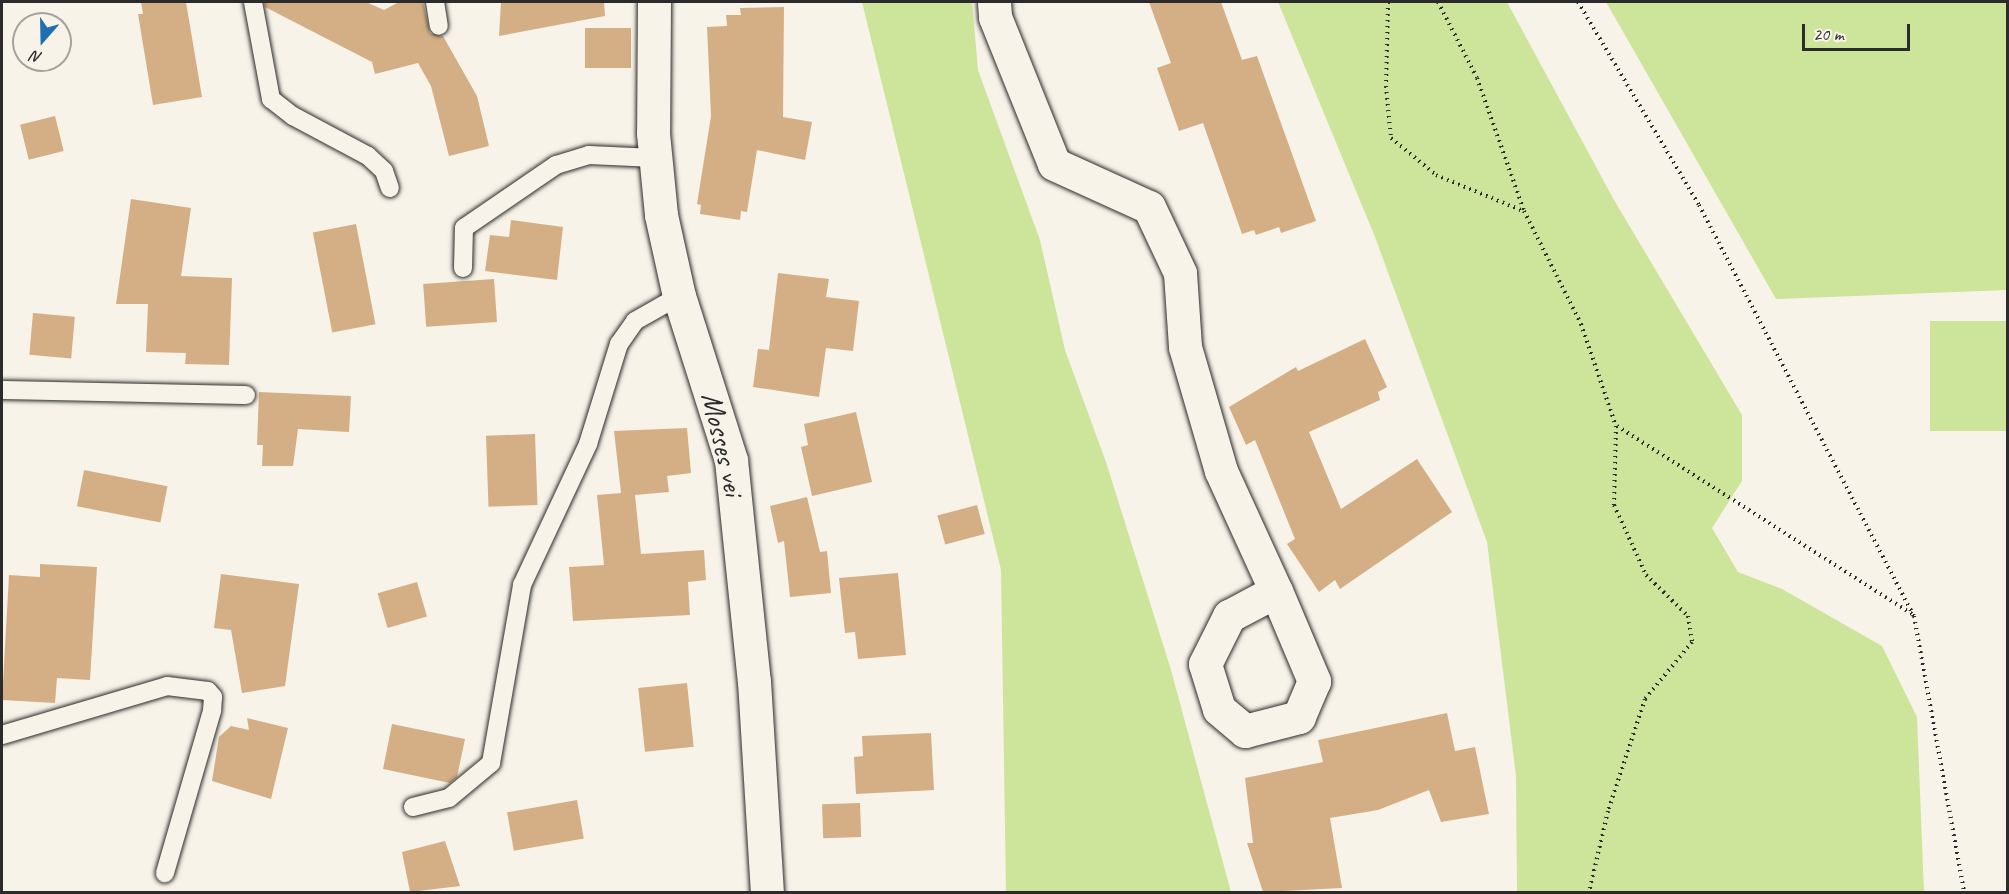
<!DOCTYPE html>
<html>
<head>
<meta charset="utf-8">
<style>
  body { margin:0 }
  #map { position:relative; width:2009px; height:894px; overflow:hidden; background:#f7f3e8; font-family:Caveat,sans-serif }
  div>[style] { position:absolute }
  .green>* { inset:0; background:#cce59b; transform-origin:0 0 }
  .building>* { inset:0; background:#d4af86; transform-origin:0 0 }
  .path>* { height:4px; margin-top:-2px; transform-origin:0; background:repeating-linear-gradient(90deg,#2b2b2b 0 1.5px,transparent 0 6px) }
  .roads { filter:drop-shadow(0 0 2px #2b2b2b) drop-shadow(0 0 2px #2b2b2b) }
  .lane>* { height:18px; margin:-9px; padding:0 9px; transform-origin:9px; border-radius:9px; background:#f7f3e8 }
  .street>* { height:33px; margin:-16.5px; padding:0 16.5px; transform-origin:16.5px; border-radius:16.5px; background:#f7f3e8 }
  span { translate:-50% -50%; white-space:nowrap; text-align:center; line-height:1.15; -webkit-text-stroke:6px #f7f3e8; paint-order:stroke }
  .street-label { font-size:30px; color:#2b2b2b }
  .frame { position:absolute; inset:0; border:3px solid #2b2b2b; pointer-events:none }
  .north { position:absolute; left:12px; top:12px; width:60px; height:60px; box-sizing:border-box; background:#f7f3e8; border:2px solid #a5a39c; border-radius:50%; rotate:200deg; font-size:16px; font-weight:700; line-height:24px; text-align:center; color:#2b2b2b }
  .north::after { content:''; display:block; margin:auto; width:21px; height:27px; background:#1f6fb2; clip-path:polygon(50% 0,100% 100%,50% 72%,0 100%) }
  .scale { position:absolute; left:1802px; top:24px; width:108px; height:27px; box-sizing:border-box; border:3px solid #2b2b2b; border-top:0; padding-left:8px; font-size:18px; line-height:21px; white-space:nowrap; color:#2b2b2b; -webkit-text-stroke:4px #f7f3e8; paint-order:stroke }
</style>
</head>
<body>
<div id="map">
  <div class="green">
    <div style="clip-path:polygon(862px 2px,972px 2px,978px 70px,1040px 240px,1065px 350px,1106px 462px,1171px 670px,1231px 892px,1006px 892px,1001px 570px)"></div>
    <div style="clip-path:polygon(1278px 2px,1507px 2px,1614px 200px,1742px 415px,1742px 481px,1712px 528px,1738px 572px,1782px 589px,1882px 646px,1917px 717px,1924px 892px,1517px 892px,1516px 776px,1487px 542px,1375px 237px)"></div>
    <div style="clip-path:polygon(1606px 2px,2007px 2px,2007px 290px,1776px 299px)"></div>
    <div style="left:2007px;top:321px;width:110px;height:77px;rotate:90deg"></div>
  </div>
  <div class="building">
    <div style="clip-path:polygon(141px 2px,186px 2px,202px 97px,153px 105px,138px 14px,143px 14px)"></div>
    <div style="clip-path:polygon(264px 2px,366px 2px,384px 10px,399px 2px,423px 2px,430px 33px,443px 36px,477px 96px,489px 146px,449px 156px,431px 86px,418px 63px,375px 74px,372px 62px,265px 7px)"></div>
    <div style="clip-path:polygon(501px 2px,604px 2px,605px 16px,499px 36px)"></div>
    <div style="clip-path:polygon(1149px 2px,1221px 2px,1242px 60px,1257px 56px,1316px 221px,1281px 233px,1279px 227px,1256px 235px,1254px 230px,1242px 234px,1203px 123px,1179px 131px,1157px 68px,1171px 63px)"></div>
    <div style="clip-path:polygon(784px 7px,783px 117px,812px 122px,805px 160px,757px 150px,747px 212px,741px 211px,740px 220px,700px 214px,701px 205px,697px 204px,711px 116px,707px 27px,727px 26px,726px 15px,741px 15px,740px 8px)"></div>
    <div style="left:585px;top:28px;width:46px;height:40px"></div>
    <div style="left:55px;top:116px;width:36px;height:36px;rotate:76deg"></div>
    <div style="clip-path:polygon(131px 199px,191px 208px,181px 276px,232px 278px,229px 365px,185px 364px,186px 353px,146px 352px,148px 304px,116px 304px)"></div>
    <div style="clip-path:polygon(511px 220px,563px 227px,557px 280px,485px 271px,490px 235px,509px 237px)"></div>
    <div style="left:356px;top:224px;width:102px;height:44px;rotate:79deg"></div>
    <div style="clip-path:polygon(778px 273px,829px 279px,826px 297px,859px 301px,853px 351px,826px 348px,819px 397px,753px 387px,758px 349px,769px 350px)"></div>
    <div style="left:494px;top:279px;width:43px;height:71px;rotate:86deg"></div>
    <div style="left:33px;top:313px;width:42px;height:42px;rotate:5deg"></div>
    <div style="clip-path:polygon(1365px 339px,1387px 387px,1378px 392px,1380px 400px,1309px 432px,1341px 509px,1417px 459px,1452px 512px,1340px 589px,1335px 580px,1319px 592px,1287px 544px,1295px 539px,1255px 440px,1246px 445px,1229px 407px,1296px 367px,1298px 371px)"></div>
    <div style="clip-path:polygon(259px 392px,351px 396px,349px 432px,298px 429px,293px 466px,262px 466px,263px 445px,257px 445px)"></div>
    <div style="clip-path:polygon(856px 412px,872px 482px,812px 496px,801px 447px,808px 445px,804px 424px)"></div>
    <div style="clip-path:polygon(687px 428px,691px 473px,667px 476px,669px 492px,635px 495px,641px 554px,704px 550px,706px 580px,688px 582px,690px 615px,573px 621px,569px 567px,604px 565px,597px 495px,621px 493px,614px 431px)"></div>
    <div style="left:535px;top:434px;width:71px;height:49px;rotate:88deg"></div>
    <div style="left:84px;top:470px;width:85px;height:37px;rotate:11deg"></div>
    <div style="clip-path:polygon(807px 497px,820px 552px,827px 551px,831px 593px,790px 597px,784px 541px,778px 543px,770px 506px)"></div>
    <div style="left:977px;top:505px;width:30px;height:41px;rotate:75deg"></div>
    <div style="clip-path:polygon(40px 564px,97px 567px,90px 680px,57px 678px,55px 703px,2px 700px,9px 575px,40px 577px)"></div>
    <div style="clip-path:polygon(898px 573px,906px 655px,858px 659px,855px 632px,845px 633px,839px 578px)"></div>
    <div style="clip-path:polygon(221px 574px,299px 584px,285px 686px,242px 693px,231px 630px,214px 628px)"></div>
    <div style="left:417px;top:582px;width:36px;height:41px;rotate:74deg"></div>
    <div style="left:687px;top:683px;width:64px;height:49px;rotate:84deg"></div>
    <div style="clip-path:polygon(1447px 713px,1455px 751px,1475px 747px,1489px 814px,1441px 822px,1429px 790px,1378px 810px,1330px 818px,1342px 888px,1263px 892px,1247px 843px,1253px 843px,1245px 778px,1323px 762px,1318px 740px)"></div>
    <div style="clip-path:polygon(247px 718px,288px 728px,271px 799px,212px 781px,219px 737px,231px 726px,249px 730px)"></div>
    <div style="clip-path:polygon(392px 724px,465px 739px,457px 777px,450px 783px,383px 769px)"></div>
    <div style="clip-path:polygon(931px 733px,934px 790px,856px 794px,854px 757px,863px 756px,862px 736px)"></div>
    <div style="left:577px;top:800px;width:39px;height:71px;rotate:80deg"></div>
    <div style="left:860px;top:803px;width:34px;height:38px;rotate:88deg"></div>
    <div style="clip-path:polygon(445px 841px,460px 886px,410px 892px,402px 852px)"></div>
  </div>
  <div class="path">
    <div style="left:1388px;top:2px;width:84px;rotate:91.4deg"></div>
    <div style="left:1386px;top:86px;width:52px;rotate:84.5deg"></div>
    <div style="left:1391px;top:138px;width:58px;rotate:39.4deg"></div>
    <div style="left:1436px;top:175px;width:94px;rotate:22.5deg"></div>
    <div style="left:1438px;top:2px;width:85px;rotate:62.8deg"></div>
    <div style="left:1477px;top:78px;width:141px;rotate:70.5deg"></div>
    <div style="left:1524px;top:211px;width:127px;rotate:63.2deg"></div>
    <div style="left:1581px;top:324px;width:108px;rotate:71.1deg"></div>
    <div style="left:1616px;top:426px;width:79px;rotate:91.5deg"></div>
    <div style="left:1614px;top:505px;width:77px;rotate:65.4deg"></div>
    <div style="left:1646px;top:575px;width:59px;rotate:44.3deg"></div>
    <div style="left:1688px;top:616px;width:26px;rotate:81deg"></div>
    <div style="left:1692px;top:642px;width:74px;rotate:129.5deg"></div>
    <div style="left:1645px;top:699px;width:118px;rotate:108.3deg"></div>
    <div style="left:1608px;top:811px;width:83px;rotate:103.2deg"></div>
    <div style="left:1578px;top:2px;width:236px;rotate:59.2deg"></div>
    <div style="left:1699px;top:205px;width:464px;rotate:62.4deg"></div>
    <div style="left:1914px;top:616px;width:280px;rotate:79.7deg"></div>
    <div style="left:1617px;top:426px;width:352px;rotate:32.5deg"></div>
  </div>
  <div class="roads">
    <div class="lane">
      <div style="left:253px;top:2px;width:99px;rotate:79.5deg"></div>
      <div style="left:271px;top:99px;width:28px;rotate:38deg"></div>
      <div style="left:293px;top:116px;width:85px;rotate:28.1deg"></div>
      <div style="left:368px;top:156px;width:22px;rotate:43deg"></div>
      <div style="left:384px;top:171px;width:18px;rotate:71deg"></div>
      <div style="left:435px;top:2px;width:24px;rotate:81deg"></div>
      <div style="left:463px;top:268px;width:40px;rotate:-88.6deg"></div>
      <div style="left:464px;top:228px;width:112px;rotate:-34.4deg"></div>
      <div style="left:556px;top:165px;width:34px;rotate:-17deg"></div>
      <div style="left:589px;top:155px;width:66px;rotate:2.6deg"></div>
      <div style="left:2px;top:390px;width:244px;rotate:1.2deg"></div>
      <div style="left:2px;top:735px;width:172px;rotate:-16.5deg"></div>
      <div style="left:167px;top:686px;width:41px;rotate:7deg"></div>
      <div style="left:208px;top:691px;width:8px;rotate:50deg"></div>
      <div style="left:213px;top:697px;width:14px;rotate:94deg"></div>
      <div style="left:212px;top:711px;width:169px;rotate:106.2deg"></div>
      <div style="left:413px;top:807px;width:37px;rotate:-14deg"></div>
      <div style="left:449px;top:798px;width:55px;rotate:-39.8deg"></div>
      <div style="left:491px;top:763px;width:181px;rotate:-80.1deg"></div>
      <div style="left:522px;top:585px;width:156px;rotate:-64.9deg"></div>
      <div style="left:588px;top:444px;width:105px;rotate:-72.8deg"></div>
      <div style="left:619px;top:344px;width:28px;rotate:-55deg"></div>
      <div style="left:635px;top:321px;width:51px;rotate:-29.6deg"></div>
    </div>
    <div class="street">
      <div style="left:654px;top:2px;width:131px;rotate:90.4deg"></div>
      <div style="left:653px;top:133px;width:82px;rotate:84.4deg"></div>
      <div style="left:661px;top:215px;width:83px;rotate:77.5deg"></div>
      <div style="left:679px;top:296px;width:172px;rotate:72.4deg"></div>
      <div style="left:731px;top:460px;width:222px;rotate:84.1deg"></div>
      <div style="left:754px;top:681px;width:211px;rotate:86.5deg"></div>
      <div style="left:994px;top:2px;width:15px;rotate:86deg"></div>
      <div style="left:995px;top:17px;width:158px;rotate:68.1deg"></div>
      <div style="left:1054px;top:164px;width:104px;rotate:24.4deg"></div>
      <div style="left:1149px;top:207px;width:73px;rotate:64.8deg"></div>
      <div style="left:1180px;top:273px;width:74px;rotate:86.1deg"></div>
      <div style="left:1185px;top:347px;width:129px;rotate:73.8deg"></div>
      <div style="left:1221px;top:471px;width:132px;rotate:65.4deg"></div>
      <div style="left:1276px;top:591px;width:98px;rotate:67.1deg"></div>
      <div style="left:1314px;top:681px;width:39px;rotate:113deg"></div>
      <div style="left:1299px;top:717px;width:56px;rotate:165.5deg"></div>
      <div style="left:1245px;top:731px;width:34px;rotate:-140deg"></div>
      <div style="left:1219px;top:709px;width:47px;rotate:-107.3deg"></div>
      <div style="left:1205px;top:664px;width:54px;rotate:-63.4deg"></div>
      <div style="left:1229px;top:616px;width:53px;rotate:-28deg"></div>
    </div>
  </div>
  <div class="street-label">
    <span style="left:723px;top:444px;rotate:77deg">Mosses vei</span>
  </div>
  <div class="frame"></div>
  <div class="north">N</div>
  <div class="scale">20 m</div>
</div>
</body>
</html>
